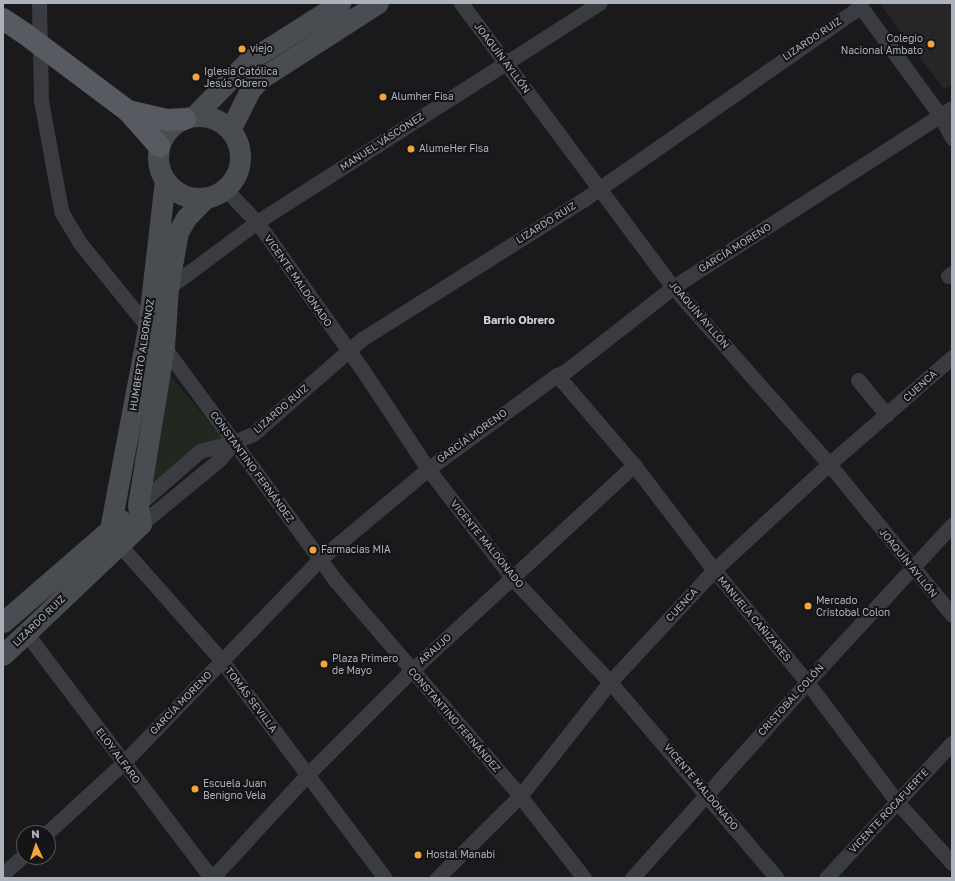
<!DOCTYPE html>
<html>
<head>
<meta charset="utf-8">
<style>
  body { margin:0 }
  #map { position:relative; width:955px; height:881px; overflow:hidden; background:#1a1a1c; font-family:"Golos Text",sans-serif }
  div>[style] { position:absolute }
  .built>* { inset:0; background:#262629 }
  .green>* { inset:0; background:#202820 }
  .street>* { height:15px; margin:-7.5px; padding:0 7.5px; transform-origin:7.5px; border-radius:7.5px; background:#3b3c41 }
  .secondary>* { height:21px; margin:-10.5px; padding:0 10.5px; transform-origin:10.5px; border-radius:10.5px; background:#494c51 }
  .secondary>.ring { margin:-10.5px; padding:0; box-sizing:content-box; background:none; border:21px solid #494c51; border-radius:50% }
  .primary>* { height:22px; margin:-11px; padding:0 11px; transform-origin:11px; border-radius:11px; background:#575a60 }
  .primary-bridge>* { height:22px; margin:-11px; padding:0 11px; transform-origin:11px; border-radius:11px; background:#575a60 }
  .dots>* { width:11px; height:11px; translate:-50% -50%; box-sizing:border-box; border:2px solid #151517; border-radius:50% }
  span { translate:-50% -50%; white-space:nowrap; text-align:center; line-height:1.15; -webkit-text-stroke:4px #151517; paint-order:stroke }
  .poi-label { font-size:10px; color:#acb2bc }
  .right { translate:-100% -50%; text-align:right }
  .left { translate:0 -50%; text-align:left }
  .street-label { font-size:10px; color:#acb2bc }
  .neighbourhood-label { font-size:11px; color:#cdd1d8; font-weight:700 }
  .frame { position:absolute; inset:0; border:4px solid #acb2bc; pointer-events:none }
  .north { position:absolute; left:16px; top:825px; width:40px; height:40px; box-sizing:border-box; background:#151517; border:1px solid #515459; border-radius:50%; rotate:357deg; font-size:11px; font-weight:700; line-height:16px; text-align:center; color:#acb2bc }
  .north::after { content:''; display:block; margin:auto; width:14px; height:18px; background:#f4a53a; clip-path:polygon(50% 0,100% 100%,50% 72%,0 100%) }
</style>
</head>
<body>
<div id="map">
  <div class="built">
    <div style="clip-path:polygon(879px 3px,952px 3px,952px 84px,944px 90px)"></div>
  </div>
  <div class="green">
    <div style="clip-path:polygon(170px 375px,222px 437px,151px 490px)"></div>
  </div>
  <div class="street">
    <div style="left:39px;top:3px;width:97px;rotate:88.8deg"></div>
    <div style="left:41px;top:100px;width:79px;rotate:79.8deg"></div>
    <div style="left:55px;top:178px;width:36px;rotate:79deg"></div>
    <div style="left:62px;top:213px;width:35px;rotate:59deg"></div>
    <div style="left:80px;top:243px;width:134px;rotate:51.1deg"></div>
    <div style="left:164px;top:347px;width:290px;rotate:53.7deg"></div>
    <div style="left:336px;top:581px;width:283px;rotate:49.4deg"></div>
    <div style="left:520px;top:796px;width:104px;rotate:52deg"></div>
    <div style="left:461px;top:3px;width:354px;rotate:53.3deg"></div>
    <div style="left:673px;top:287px;width:236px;rotate:48.6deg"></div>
    <div style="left:829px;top:464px;width:195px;rotate:50.8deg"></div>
    <div style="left:858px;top:3px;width:141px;rotate:53.9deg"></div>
    <div style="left:941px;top:117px;width:24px;rotate:62deg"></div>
    <div style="left:225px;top:189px;width:46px;rotate:45.9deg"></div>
    <div style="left:257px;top:222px;width:181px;rotate:54.5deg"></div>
    <div style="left:362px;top:369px;width:120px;rotate:56.6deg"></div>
    <div style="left:428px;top:469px;width:139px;rotate:52.3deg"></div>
    <div style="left:513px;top:579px;width:141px;rotate:46.7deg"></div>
    <div style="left:610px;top:682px;width:257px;rotate:49.6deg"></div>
    <div style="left:948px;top:276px;width:5px;rotate:-37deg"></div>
    <div style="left:168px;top:288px;width:111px;rotate:-36.6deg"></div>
    <div style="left:257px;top:222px;width:407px;rotate:-32.6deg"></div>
    <div style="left:557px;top:375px;width:118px;rotate:49.5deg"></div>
    <div style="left:634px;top:465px;width:132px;rotate:52.7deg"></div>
    <div style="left:714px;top:570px;width:146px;rotate:50.3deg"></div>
    <div style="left:807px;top:682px;width:151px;rotate:53.1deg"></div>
    <div style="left:898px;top:803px;width:81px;rotate:48deg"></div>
    <div style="left:858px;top:380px;width:45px;rotate:50.4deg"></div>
    <div style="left:138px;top:505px;width:82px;rotate:-41.1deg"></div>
    <div style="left:200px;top:451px;width:35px;rotate:-15deg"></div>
    <div style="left:234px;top:442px;width:21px;rotate:-23deg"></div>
    <div style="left:253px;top:434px;width:145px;rotate:-41.1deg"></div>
    <div style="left:362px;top:339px;width:261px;rotate:-32.2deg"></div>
    <div style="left:583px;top:200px;width:339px;rotate:-34.9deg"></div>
    <div style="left:141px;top:524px;width:101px;rotate:-39.4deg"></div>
    <div style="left:219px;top:460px;width:23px;rotate:-50deg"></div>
    <div style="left:119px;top:544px;width:156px;rotate:48.6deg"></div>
    <div style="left:222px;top:661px;width:271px;rotate:53.1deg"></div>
    <div style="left:26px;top:633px;width:307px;rotate:52.9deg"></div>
    <div style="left:47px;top:833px;width:103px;rotate:-42.6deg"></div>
    <div style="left:123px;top:763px;width:284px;rotate:-46deg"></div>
    <div style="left:320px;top:559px;width:141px;rotate:-39.8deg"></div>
    <div style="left:428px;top:469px;width:160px;rotate:-36.1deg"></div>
    <div style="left:557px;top:375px;width:10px;rotate:-24deg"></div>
    <div style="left:566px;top:371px;width:136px;rotate:-38.1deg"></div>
    <div style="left:673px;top:287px;width:331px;rotate:-32.7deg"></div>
    <div style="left:3px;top:874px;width:28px;rotate:-42deg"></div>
    <div style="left:212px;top:878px;width:140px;rotate:-47.3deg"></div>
    <div style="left:307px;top:775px;width:147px;rotate:-45deg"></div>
    <div style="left:411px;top:671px;width:304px;rotate:-42.7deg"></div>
    <div style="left:437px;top:878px;width:117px;rotate:-44.7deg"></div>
    <div style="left:520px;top:796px;width:145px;rotate:-51.7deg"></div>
    <div style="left:610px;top:682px;width:153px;rotate:-47.1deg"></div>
    <div style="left:714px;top:570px;width:156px;rotate:-42.7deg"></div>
    <div style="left:829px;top:464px;width:163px;rotate:-41deg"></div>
    <div style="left:632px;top:878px;width:263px;rotate:-48.2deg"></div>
    <div style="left:807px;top:682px;width:214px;rotate:-47.3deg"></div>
    <div style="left:826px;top:878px;width:185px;rotate:-47deg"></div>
  </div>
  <div class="secondary">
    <div style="left:194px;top:116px;width:77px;rotate:-45.5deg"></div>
    <div style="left:248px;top:61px;width:109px;rotate:-32.2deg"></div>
    <div class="ring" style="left:158px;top:116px;width:61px;height:61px"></div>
    <div style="left:230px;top:130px;width:45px;rotate:-63.4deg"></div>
    <div style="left:250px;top:90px;width:15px;rotate:-48deg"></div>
    <div style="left:260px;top:79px;width:140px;rotate:-32.8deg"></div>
    <div style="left:110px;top:529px;width:206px;rotate:-79.3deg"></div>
    <div style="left:148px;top:327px;width:147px;rotate:-83.4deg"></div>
    <div style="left:3px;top:622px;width:156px;rotate:-40.8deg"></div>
    <div style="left:3px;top:655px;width:190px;rotate:-43.5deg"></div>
    <div style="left:141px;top:524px;width:19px;rotate:-99deg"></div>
    <div style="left:138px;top:505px;width:160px;rotate:-80.7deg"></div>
    <div style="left:164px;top:347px;width:59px;rotate:-86.1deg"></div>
    <div style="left:168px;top:288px;width:57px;rotate:-79.9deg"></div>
    <div style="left:178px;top:232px;width:16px;rotate:-60deg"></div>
    <div style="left:186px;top:218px;width:29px;rotate:-46deg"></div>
  </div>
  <div class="primary">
    <div style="left:3px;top:19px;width:25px;rotate:34deg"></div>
    <div style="left:128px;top:111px;width:39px;rotate:13deg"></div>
    <div style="left:166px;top:120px;width:19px;rotate:-3deg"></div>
    <div style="left:128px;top:111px;width:47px;rotate:48.5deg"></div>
  </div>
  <div class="primary-bridge">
    <div style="left:24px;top:33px;width:130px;rotate:36.9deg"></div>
  </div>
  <div class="dots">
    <div style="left:931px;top:44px;background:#f4a53a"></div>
    <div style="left:242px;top:49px;background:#f4a53a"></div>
    <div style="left:196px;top:77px;background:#f4a53a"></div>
    <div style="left:383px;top:97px;background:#f4a53a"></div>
    <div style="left:411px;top:149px;background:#f4a53a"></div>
    <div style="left:313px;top:550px;background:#f4a53a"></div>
    <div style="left:808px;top:606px;background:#f4a53a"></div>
    <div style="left:324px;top:664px;background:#f4a53a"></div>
    <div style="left:195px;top:789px;background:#f4a53a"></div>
    <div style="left:418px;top:855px;background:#f4a53a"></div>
  </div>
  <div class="poi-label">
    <span class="right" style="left:923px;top:44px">Colegio<br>Nacional Ambato</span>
    <span class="left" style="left:250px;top:49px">viejo</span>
    <span class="left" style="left:204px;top:77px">Iglesia Católica<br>Jesús Obrero</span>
    <span class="left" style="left:391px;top:97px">Alumher Fisa</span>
    <span class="left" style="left:419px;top:149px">AlumeHer Fisa</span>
    <span class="left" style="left:321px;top:550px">Farmacias MIA</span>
    <span class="left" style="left:816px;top:606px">Mercado<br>Cristobal Colon</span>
    <span class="left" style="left:332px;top:664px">Plaza Primero<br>de Mayo</span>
    <span class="left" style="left:203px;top:789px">Escuela Juan<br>Benigno Vela</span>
    <span class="left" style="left:426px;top:855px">Hostal Manabi</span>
  </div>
  <div class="street-label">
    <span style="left:812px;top:39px;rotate:-34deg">LIZARDO RUIZ</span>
    <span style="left:502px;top:58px;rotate:53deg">JOAQUÍN AYLLÓN</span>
    <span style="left:382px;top:142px;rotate:-33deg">MANUEL VÁSCONEZ</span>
    <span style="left:546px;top:223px;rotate:-32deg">LIZARDO RUIZ</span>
    <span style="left:735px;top:248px;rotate:-32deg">GARCÍA MORENO</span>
    <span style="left:298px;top:281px;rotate:55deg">VICENTE MALDONADO</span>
    <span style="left:699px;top:315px;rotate:49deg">JOAQUÍN AYLLÓN</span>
    <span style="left:142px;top:355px;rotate:-81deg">HUMBERTO ALBORNOZ</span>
    <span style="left:920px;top:386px;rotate:-42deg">CUENCA</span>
    <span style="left:281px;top:409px;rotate:-41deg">LIZARDO RUIZ</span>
    <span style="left:472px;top:436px;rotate:-36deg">GARCÍA MORENO</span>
    <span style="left:252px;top:467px;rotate:54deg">CONSTANTINO FERNÁNDEZ</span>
    <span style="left:487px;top:544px;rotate:51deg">VICENTE MALDONADO</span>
    <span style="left:908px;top:563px;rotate:51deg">JOAQUÍN AYLLÓN</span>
    <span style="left:682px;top:605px;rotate:-47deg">CUENCA</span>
    <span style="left:754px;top:619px;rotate:50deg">MANUELA CAÑIZARES</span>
    <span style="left:39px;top:621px;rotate:-44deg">LIZARDO RUIZ</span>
    <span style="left:435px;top:649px;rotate:-42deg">ARAUJO</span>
    <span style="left:251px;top:700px;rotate:53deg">TOMÁS SEVILLA</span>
    <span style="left:791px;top:700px;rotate:-48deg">CRISTOBAL COLÓN</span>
    <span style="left:181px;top:703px;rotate:-46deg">GARCÍA MORENO</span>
    <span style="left:454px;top:720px;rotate:49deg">CONSTANTINO FERNÁNDEZ</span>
    <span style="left:118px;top:756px;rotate:53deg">ELOY ALFARO</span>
    <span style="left:701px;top:787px;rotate:50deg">VICENTE MALDONADO</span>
    <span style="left:889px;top:811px;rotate:-47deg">VICENTE ROCAFUERTE</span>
  </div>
  <div class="neighbourhood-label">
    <span style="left:519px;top:320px">Barrio Obrero</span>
  </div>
  <div class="frame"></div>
  <div class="north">N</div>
</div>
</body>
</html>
